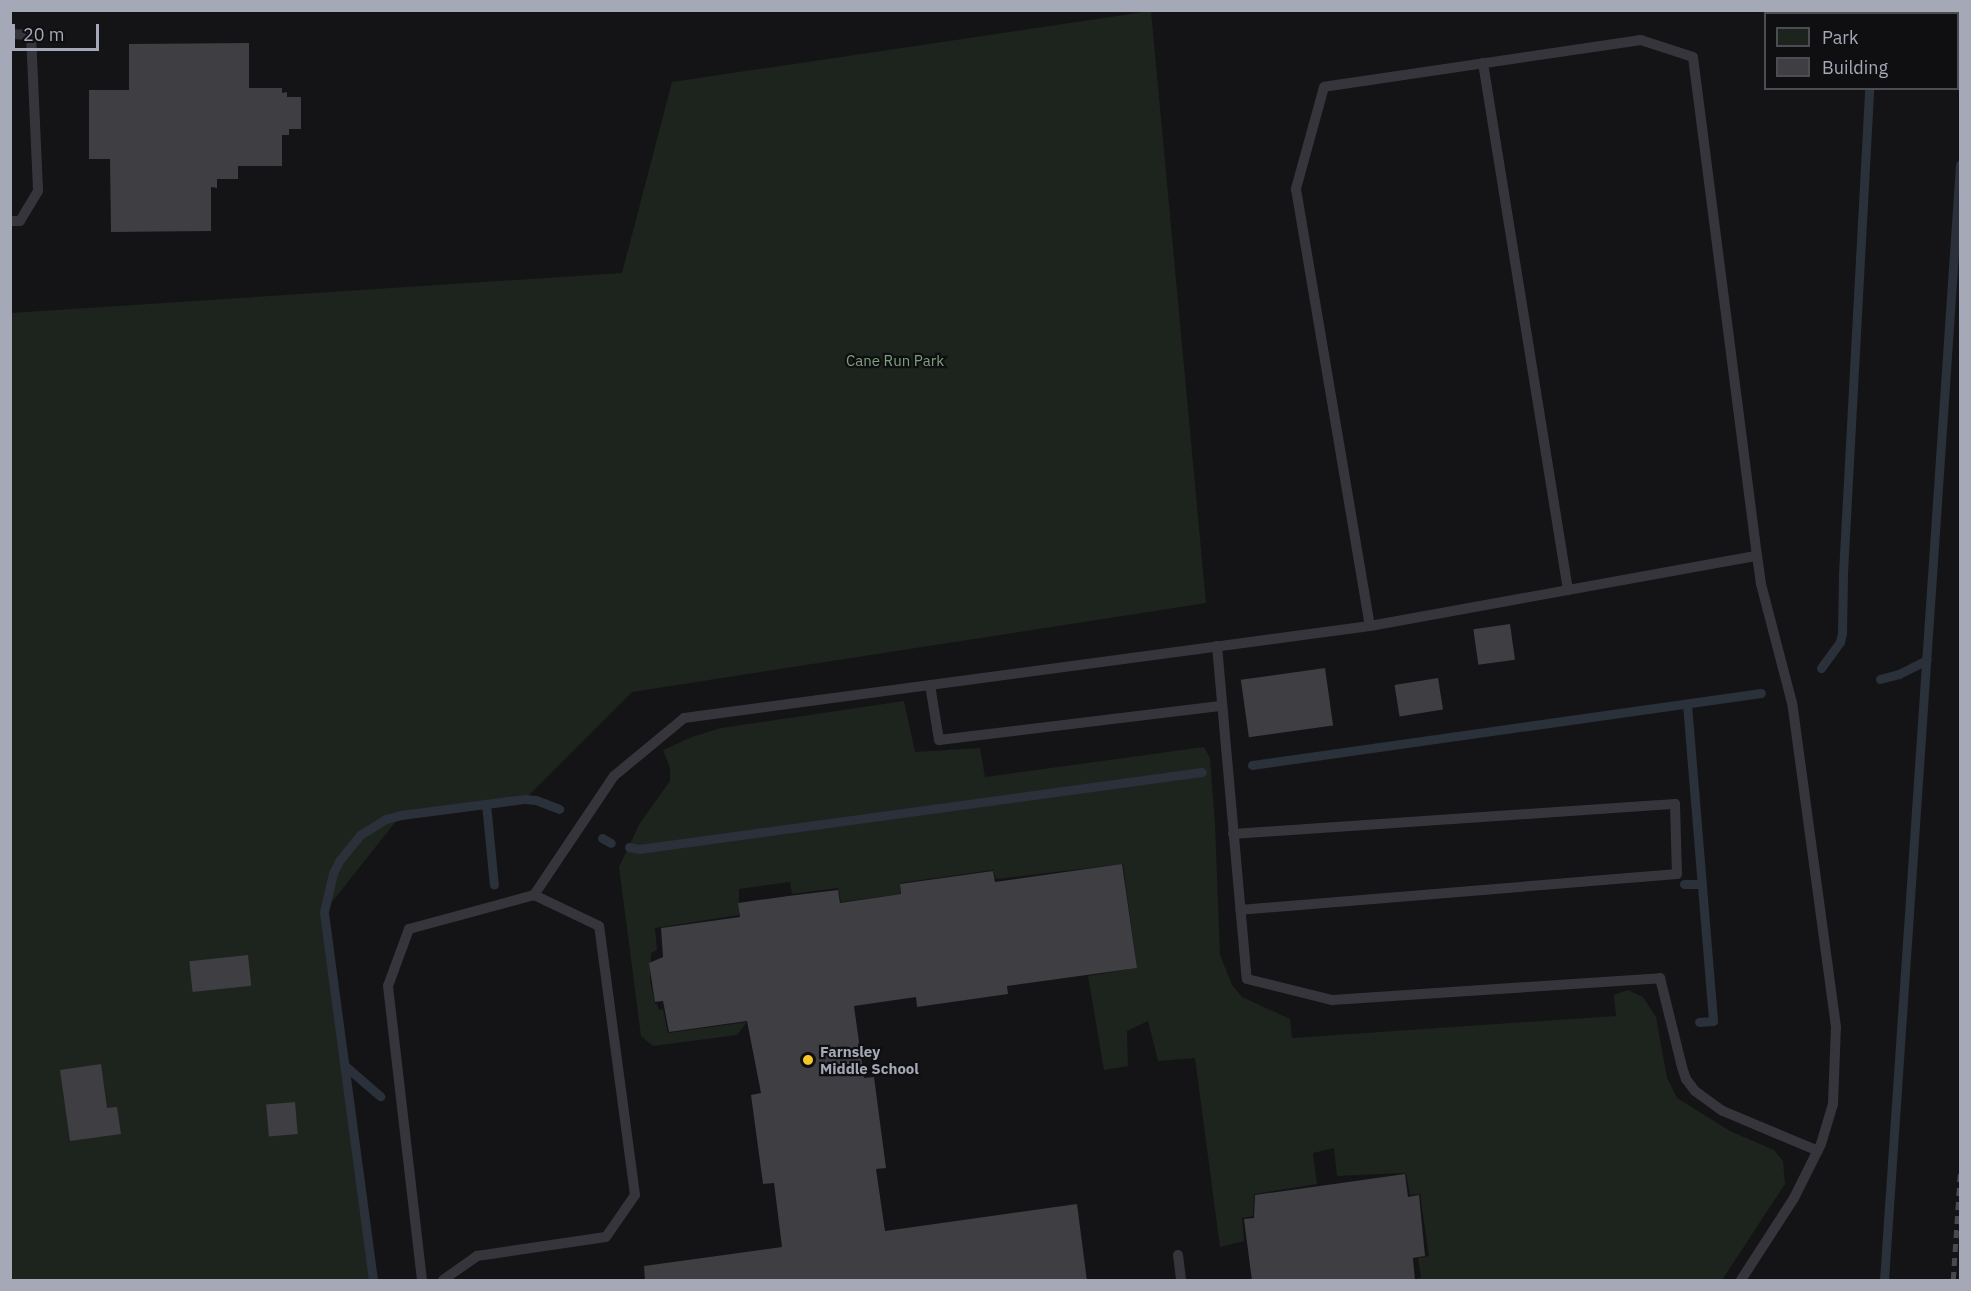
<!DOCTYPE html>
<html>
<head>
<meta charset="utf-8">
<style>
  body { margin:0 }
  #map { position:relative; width:1971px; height:1291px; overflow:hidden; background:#141416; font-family:"IBM Plex Sans",sans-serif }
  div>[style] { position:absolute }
  .green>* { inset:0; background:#1c241d }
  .stream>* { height:9px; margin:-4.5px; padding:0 4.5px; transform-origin:4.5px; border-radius:4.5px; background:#2a313a }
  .building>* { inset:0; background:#3e3e43; transform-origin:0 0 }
  .lane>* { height:10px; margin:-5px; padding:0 5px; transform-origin:5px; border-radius:5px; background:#35353b }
  .rail>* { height:4.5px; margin-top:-2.25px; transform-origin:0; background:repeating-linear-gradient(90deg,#484950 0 8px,transparent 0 14px) }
  .dots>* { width:16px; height:16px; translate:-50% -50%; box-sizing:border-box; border:3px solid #0f0f11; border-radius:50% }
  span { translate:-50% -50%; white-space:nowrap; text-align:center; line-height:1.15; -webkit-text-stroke:4.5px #0f0f11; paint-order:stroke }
  .park-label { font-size:15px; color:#7ba281 }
  .poi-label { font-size:15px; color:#a5a9b7; font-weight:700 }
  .left { translate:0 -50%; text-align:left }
  .frame { position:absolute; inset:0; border:12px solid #a5a9b7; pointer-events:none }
  .legend { position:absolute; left:1764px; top:12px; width:195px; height:78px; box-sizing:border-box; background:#0f0f11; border:2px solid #4b4d53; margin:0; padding:8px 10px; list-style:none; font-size:18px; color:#a5a9b7 }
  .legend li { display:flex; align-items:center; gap:12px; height:30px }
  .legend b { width:30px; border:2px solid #4b4d53 }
  .scale { position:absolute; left:12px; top:24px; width:87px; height:27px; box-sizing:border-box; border:3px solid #a5a9b7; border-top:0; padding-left:8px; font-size:18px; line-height:21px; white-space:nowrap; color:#a5a9b7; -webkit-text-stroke:4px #0f0f11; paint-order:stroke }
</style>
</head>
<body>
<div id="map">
  <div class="green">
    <div style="clip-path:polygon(1151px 11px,1206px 603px,632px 692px,525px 799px,401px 815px,324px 912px,374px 1280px,11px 1280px,11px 313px,622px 273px,672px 82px)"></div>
    <div style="clip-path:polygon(904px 701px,915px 752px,980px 748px,985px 777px,1204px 747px,1210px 758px,1215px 824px,1220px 955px,1232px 985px,1242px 997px,1290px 1019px,1292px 1038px,1616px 1016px,1614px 995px,1628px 990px,1643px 997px,1656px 1017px,1667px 1078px,1677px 1098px,1730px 1131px,1774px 1150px,1783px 1161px,1785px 1184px,1722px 1280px,1415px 1280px,1421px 1277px,1418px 1258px,1429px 1256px,1420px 1194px,1410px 1195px,1406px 1174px,1403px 1173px,1337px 1176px,1334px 1148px,1313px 1153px,1317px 1184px,1254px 1194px,1253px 1216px,1242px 1218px,1244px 1241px,1220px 1247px,1195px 1058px,1158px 1061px,1148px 1021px,1127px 1031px,1128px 1066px,1104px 1070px,1088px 976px,1137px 968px,1123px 864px,996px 879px,993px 870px,900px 883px,900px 894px,841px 902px,838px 888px,792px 894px,790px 882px,739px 889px,739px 915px,655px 928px,657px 950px,651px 953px,650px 980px,655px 1004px,657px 1004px,659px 1010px,663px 1009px,668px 1033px,747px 1022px,737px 1035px,653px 1046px,641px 1036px,619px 867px,640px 823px,670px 781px,670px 768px,663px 750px,692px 737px,721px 728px)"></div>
  </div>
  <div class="stream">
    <div style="left:1821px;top:668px;width:32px;rotate:-54deg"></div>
    <div style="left:1840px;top:642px;width:9px;rotate:-77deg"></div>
    <div style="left:1842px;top:633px;width:60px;rotate:-89deg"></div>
    <div style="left:1843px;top:573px;width:486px;rotate:-86.9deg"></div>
    <div style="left:1880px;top:679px;width:20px;rotate:-15deg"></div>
    <div style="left:1899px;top:674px;width:31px;rotate:-27deg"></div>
    <div style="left:1687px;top:704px;width:318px;rotate:85.3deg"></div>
    <div style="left:1713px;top:1021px;width:14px;rotate:176deg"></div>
    <div style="left:1252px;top:765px;width:514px;rotate:-8.05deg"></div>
    <div style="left:486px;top:804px;width:81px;rotate:84.4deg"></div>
    <div style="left:602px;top:838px;width:10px;rotate:29deg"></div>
    <div style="left:629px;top:847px;width:10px;rotate:11deg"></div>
    <div style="left:639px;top:849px;width:568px;rotate:-7.79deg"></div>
    <div style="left:1684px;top:884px;width:18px"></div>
    <div style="left:344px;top:1065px;width:48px;rotate:40.7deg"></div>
    <div style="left:373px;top:1280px;width:371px;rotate:-97.6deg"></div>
    <div style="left:324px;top:912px;width:40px;rotate:-77deg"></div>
    <div style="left:333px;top:873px;width:13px;rotate:-63deg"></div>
    <div style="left:339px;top:861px;width:33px;rotate:-51deg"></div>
    <div style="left:360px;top:835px;width:31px;rotate:-32deg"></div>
    <div style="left:386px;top:819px;width:16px;rotate:-15deg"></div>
    <div style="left:401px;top:815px;width:125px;rotate:-7.4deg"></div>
    <div style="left:525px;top:799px;width:11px;rotate:5deg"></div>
    <div style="left:536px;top:800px;width:25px;rotate:21deg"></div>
    <div style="left:1884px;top:1280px;width:1118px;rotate:-86.1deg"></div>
  </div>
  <div class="building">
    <div style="clip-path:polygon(249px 43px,249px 88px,282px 88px,282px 93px,287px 92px,287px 97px,301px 97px,301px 129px,289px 129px,289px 135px,282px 135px,282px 166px,238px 166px,238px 179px,217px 179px,217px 188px,211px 187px,211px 231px,111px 232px,110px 159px,89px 159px,89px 90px,129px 90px,129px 44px)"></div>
    <div style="left:1510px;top:624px;width:36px;height:37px;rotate:82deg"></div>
    <div style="left:1325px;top:668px;width:58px;height:85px;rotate:82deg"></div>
    <div style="left:1438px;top:678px;width:32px;height:44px;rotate:81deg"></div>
    <div style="clip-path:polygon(1122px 864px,1137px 968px,1007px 986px,1008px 994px,917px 1007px,916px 997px,854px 1006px,864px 1078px,874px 1077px,886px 1168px,876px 1169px,885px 1231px,1077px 1204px,1087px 1281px,645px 1281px,644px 1266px,782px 1247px,774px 1183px,763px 1184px,751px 1095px,761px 1093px,747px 1021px,669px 1032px,663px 1001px,655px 1002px,649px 963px,663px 957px,661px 928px,740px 917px,738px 903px,788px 896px,838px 890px,840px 903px,901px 894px,900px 884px,993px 871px,995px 882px)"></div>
    <div style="left:248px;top:955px;width:31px;height:59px;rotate:84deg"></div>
    <div style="clip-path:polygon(101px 1064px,107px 1108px,117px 1107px,121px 1134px,70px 1141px,60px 1070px)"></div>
    <div style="left:295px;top:1102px;width:32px;height:29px;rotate:85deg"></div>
    <div style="clip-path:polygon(1405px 1174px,1408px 1197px,1419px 1195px,1425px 1256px,1413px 1258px,1415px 1281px,1252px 1281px,1244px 1219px,1254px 1218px,1255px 1195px)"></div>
  </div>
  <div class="lane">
    <div style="left:10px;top:34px;width:21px;rotate:3deg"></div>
    <div style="left:31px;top:35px;width:156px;rotate:87.4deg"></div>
    <div style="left:38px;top:191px;width:35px;rotate:121deg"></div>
    <div style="left:20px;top:221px;width:10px;rotate:180deg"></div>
    <div style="left:1483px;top:63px;width:534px;rotate:80.84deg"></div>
    <div style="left:1217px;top:646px;width:334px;rotate:84.9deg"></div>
    <div style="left:1247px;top:979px;width:88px;rotate:13.9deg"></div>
    <div style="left:1332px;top:1000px;width:329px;rotate:-3.8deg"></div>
    <div style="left:1660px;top:978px;width:92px;rotate:76.1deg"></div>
    <div style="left:1682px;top:1067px;width:13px;rotate:72deg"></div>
    <div style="left:1686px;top:1079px;width:15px;rotate:53deg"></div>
    <div style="left:1695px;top:1091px;width:34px;rotate:36deg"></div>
    <div style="left:1723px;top:1111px;width:103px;rotate:22.8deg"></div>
    <div style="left:930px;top:685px;width:56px;rotate:80.7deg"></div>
    <div style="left:939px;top:740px;width:285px;rotate:-6.9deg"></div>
    <div style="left:1233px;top:834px;width:443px;rotate:-3.9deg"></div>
    <div style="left:1675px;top:804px;width:70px;rotate:88.4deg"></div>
    <div style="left:1677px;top:874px;width:438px;rotate:175.3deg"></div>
    <div style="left:1178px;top:1255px;width:25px;rotate:83deg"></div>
    <div style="left:422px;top:1280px;width:296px;rotate:-96.6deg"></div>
    <div style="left:388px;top:986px;width:61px;rotate:-69.8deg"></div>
    <div style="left:409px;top:929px;width:130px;rotate:-15.2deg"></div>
    <div style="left:534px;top:895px;width:143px;rotate:-56.1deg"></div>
    <div style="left:614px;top:776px;width:91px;rotate:-39.6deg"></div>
    <div style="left:684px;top:718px;width:692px;rotate:-7.64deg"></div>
    <div style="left:443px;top:1280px;width:42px;rotate:-35.2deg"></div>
    <div style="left:477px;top:1256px;width:130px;rotate:-8.4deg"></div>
    <div style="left:606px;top:1237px;width:51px;rotate:-55.4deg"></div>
    <div style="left:635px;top:1195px;width:271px;rotate:-97.6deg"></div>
    <div style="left:599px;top:926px;width:72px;rotate:-154.5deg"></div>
    <div style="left:1741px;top:1280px;width:98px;rotate:-57.1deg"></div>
    <div style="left:1794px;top:1198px;width:60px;rotate:-63.4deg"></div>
    <div style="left:1821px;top:1144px;width:42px;rotate:-73.3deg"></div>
    <div style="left:1833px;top:1104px;width:77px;rotate:-87.8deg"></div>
    <div style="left:1836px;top:1027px;width:327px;rotate:-97.7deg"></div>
    <div style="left:1792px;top:703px;width:123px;rotate:-104.6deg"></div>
    <div style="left:1761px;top:584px;width:28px;rotate:-98deg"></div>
    <div style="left:1757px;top:556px;width:503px;rotate:-97.31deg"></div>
    <div style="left:1693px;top:57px;width:55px;rotate:-161.9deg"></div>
    <div style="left:1641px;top:40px;width:320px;rotate:171.6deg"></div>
    <div style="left:1324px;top:87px;width:106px;rotate:105.4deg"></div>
    <div style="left:1296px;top:189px;width:443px;rotate:80.4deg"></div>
    <div style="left:1370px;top:626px;width:393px;rotate:-10.3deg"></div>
  </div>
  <div class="rail">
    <div style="left:1953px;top:1280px;width:106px;rotate:-86.2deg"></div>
  </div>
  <div class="dots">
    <div style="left:808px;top:1060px;background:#f8c52a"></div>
  </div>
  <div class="park-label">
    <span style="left:895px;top:361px">Cane Run Park</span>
  </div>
  <div class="poi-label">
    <span class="left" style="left:820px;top:1060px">Farnsley<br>Middle School</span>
  </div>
  <div class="frame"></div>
  <ul class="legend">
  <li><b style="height:16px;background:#1c241d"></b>Park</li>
  <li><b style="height:16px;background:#3e3e43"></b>Building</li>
  </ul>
  <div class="scale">20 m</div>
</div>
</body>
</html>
